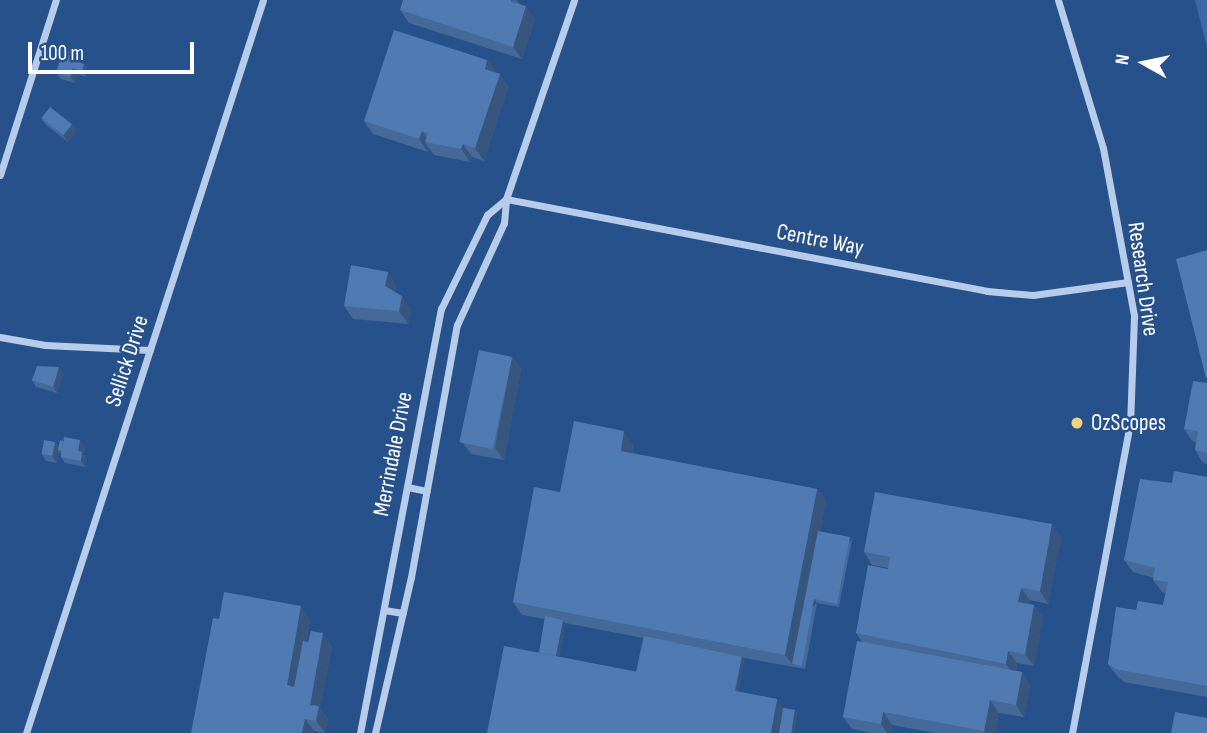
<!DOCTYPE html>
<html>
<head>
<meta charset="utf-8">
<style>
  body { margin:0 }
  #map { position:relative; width:1207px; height:733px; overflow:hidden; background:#27518b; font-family:"Sofia Sans Condensed",sans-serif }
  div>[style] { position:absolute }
  .green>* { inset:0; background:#3c6aa8 }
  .street>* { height:7px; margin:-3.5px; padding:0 3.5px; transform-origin:3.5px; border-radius:3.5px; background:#b6ccea }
  .wall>* { inset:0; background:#456999 }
  .shaded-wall>* { inset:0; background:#38557d; transform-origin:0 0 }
  .building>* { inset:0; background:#507ab2; transform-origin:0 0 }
  .dots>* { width:19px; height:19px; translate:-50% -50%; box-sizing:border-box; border:4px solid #27518b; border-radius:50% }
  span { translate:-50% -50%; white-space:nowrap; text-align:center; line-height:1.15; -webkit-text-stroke:5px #27518b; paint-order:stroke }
  .street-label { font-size:23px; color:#fff }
  .poi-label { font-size:23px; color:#fff }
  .left { translate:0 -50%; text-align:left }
  .north { position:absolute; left:1109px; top:28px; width:70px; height:70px; -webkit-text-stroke:5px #27518b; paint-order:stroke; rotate:279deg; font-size:19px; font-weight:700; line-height:28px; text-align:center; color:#fff }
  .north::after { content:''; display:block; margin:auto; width:24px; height:32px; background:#fff; clip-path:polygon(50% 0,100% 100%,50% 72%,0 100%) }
  .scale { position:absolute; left:28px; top:42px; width:166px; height:32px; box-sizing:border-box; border:4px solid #fff; border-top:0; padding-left:9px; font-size:21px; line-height:24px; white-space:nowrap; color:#fff; -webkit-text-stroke:5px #27518b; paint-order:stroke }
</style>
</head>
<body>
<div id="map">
  <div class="green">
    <div style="clip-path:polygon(1195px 0,1207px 0,1207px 47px)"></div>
  </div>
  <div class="street">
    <div style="left:1058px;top:0;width:155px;rotate:73.1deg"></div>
    <div style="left:1103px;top:148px;width:171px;rotate:79.5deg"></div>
    <div style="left:1134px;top:316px;width:107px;rotate:92.1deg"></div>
    <div style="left:1130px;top:423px;width:315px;rotate:100.6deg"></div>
    <div style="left:0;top:175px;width:184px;rotate:-72.3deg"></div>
    <div style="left:506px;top:199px;width:490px;rotate:10.8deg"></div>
    <div style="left:987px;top:291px;width:46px;rotate:5deg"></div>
    <div style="left:1033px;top:295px;width:96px;rotate:-7.8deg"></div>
    <div style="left:0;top:337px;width:46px;rotate:10.1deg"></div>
    <div style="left:45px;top:345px;width:105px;rotate:2.7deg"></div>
    <div style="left:407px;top:487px;width:20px;rotate:11deg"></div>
    <div style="left:384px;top:610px;width:19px;rotate:9deg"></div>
    <div style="left:26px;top:733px;width:770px;rotate:-72.08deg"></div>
    <div style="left:360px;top:733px;width:432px;rotate:-79.2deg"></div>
    <div style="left:441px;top:309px;width:105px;rotate:-63.9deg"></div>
    <div style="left:487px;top:215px;width:25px;rotate:-40deg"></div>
    <div style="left:375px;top:733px;width:160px;rotate:-77deg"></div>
    <div style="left:411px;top:577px;width:256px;rotate:-79.7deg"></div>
    <div style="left:457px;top:325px;width:112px;rotate:-65.3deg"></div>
    <div style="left:504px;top:223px;width:24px;rotate:-85deg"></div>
    <div style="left:506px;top:199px;width:210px;rotate:-71.1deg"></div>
  </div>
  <div class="wall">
    <div style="clip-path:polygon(516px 0,535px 19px,522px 59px,409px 23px,400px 10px)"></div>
    <div style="clip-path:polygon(78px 53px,82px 59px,81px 63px,88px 70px,86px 77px,77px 74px,75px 83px,61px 79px,56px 72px)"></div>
    <div style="clip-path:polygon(487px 60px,496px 73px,500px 74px,508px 87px,484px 161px,472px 157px,470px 162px,434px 155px,429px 148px,428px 152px,373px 134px,364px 121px)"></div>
    <div style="clip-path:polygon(41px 118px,77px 131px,68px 142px,46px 125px)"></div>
    <div style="clip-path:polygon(388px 272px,396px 285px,395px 292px,411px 309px,408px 324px,353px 319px,344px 306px)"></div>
    <div style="clip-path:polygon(512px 357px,521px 369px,504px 460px,471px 454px,462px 442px)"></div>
    <div style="clip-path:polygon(63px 373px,57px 393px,36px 387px,32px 380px)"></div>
    <div style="clip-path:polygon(1207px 383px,1207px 464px,1203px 463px,1195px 450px,1196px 442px,1192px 441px,1184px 429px)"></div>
    <div style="clip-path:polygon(55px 442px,59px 447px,85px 447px,83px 454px,87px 458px,85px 467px,65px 463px,61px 457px,61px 454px,59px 451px,57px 463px,46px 461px,42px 454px)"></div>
    <div style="clip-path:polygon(evenodd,633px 444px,632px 453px,817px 489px,826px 501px,820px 532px,852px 540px,839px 607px,817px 603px,805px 669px,744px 658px,738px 692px,777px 699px,783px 708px,795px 710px,798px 713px,539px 653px,545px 619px,522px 615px,513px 602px,560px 492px,633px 444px,565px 623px,643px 638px,636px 672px,559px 657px,565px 623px)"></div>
    <div style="clip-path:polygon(1207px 477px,1207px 697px,1124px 682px,1117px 676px,1108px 664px,1136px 610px,1163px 605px,1166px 593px,1162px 592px,1153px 580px,1154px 578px,1133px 572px,1124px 560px,1172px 483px)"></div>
    <div style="clip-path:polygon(1061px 537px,1048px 604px,1030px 600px,1029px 604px,1034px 605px,1043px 618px,1034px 666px,1017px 663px,1016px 671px,1022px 672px,1030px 685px,1024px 717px,999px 713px,995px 733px,936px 733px,892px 725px,891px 733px,872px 733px,852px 729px,843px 717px,862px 642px,856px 633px,888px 568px,872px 565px,864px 552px)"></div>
    <div style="clip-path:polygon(219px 619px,310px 619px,306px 642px,332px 646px,320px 708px,328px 719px,325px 733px,314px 731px)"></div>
  </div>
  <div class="shaded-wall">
    <div style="clip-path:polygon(526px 6px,535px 19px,522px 59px,513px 47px)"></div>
    <div style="clip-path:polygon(78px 53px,82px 59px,80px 67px,75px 61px)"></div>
    <div style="clip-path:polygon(487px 60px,496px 73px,493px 82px,485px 69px)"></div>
    <div style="clip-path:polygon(84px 64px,88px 70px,86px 77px,82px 71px)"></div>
    <div style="clip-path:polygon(73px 68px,77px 74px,75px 83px,70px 77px)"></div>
    <div style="clip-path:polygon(500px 74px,508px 87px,484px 161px,475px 148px)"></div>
    <div style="clip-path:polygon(72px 124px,77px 131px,68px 142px,63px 135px)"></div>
    <div style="clip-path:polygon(422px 131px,430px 143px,425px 142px,429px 148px,428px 152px,419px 139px)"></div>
    <div style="clip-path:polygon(463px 144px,472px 157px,470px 162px,461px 149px)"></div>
    <div style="clip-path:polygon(388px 272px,396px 285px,394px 298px,385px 286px)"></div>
    <div style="clip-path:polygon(402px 296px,411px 309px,408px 324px,399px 311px)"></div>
    <div style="clip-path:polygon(512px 357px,521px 369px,504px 460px,495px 448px)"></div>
    <div style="clip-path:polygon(59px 367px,63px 373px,57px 393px,53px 387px)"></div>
    <div style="clip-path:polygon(624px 431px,633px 444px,630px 464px,621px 451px)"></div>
    <div style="clip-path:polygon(80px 440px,85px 447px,83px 454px,87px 458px,85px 467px,81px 461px,78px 451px)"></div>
    <div style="clip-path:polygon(55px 442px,59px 448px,57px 463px,52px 456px)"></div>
    <div style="clip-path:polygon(817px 489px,826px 501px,795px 665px,792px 664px,785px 655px)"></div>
    <div style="clip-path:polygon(1052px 524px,1061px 537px,1048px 604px,1040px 591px)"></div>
    <div style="left:850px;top:537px;width:4px;height:68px;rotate:56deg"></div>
    <div style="clip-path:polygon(1021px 588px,1030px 600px,1027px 615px,1018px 602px)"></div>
    <div style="left:814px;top:599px;width:5px;height:68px;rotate:53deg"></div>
    <div style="clip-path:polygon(1034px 605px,1043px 618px,1034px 666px,1025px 654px)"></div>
    <div style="clip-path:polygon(301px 606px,310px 619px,296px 698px,287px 685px)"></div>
    <div style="clip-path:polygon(563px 620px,565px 623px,557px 667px,554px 664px)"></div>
    <div style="clip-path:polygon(323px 633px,332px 646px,320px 708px,328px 719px,325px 733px,316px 721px,310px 705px)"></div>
    <div style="clip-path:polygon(1008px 651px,1017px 663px,1015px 677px,1006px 664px)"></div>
    <div style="clip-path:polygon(742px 656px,745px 659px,736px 702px,734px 698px)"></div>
    <div style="clip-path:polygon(1022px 672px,1030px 685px,1024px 717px,1016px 705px)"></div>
    <div style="clip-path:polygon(777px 699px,786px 712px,782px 733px,771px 733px)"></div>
    <div style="clip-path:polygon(990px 700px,999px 713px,995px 733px,986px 733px,984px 731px)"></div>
    <div style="clip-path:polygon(795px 710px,798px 713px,794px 733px,791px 733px)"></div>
    <div style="clip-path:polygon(883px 712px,892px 725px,891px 733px,887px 733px,881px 724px)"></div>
    <div style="clip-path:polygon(305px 719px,314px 731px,314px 733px,302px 733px)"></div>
  </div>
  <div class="building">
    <div style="clip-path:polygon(403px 0,511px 0,511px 2px,526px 6px,513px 47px,400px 10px)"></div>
    <div style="clip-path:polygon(394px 30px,487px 60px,485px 69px,500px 74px,475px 148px,463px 144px,461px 149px,425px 142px,428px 133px,422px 131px,419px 139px,364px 121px)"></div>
    <div style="clip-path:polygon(64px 49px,78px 53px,75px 61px,84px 64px,82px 71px,73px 68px,70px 77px,56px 72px)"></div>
    <div style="left:50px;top:107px;width:28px;height:14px;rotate:38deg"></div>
    <div style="clip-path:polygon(1207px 250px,1207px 378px,1206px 378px,1176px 259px)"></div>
    <div style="clip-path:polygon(351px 265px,388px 272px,385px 286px,402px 296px,399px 311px,344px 306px)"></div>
    <div style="left:479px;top:350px;width:34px;height:94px;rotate:12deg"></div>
    <div style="clip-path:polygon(37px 366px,59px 367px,53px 387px,32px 380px)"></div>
    <div style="clip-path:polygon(1193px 381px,1207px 383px,1207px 453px,1195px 450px,1198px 431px,1184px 429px)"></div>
    <div style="clip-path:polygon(574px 421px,624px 431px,621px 451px,817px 489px,785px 655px,513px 602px,534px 487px,560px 492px)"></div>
    <div style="clip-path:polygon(64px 437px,80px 440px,78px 451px,82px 452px,81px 461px,61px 457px)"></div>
    <div style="left:44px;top:440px;width:11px;height:14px;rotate:10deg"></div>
    <div style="clip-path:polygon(60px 440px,63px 441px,62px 451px,58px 450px)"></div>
    <div style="clip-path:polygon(1174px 471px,1207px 477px,1207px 686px,1115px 669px,1108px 664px,1116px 607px,1136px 610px,1138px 601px,1163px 605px,1168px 582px,1153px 580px,1155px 568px,1124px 560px,1140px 479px,1172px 483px)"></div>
    <div style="clip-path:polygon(875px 492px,1052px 524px,1040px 591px,1021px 588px,1018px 602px,1034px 605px,1025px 654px,1008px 651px,1006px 664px,856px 633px,868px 565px,888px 569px,890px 557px,864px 552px)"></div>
    <div style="clip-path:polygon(818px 531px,850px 537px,837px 604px,814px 599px,802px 666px,792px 664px)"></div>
    <div style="clip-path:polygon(224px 592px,301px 606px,287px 685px,294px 687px,303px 641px,308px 642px,311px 631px,323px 633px,310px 705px,319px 706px,316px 721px,305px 719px,302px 733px,191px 733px,213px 618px,219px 619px)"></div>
    <div style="clip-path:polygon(545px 616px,563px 620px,556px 656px,536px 652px,539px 653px)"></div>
    <div style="left:644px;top:636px;width:100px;height:37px;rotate:12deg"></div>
    <div style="clip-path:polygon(857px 641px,1022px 672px,1016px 705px,990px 700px,984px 731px,883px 712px,881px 724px,843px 717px)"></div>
    <div style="clip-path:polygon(504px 646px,777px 699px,771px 733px,487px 733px)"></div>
    <div style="left:783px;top:708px;width:12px;height:25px;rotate:9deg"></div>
    <div style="clip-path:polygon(1175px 712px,1207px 718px,1207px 733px,1171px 733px)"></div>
  </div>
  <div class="dots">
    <div style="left:1077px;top:423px;background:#f2d27b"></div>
  </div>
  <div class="street-label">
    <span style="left:820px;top:240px;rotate:11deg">Centre Way</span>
    <span style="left:1143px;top:279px;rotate:82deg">Research Drive</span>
    <span style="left:127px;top:361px;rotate:-72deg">Sellick Drive</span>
    <span style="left:393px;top:454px;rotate:-79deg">Merrindale Drive</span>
  </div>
  <div class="poi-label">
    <span class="left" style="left:1091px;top:423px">OzScopes</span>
  </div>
  <div class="north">N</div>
  <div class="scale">100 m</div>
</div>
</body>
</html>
